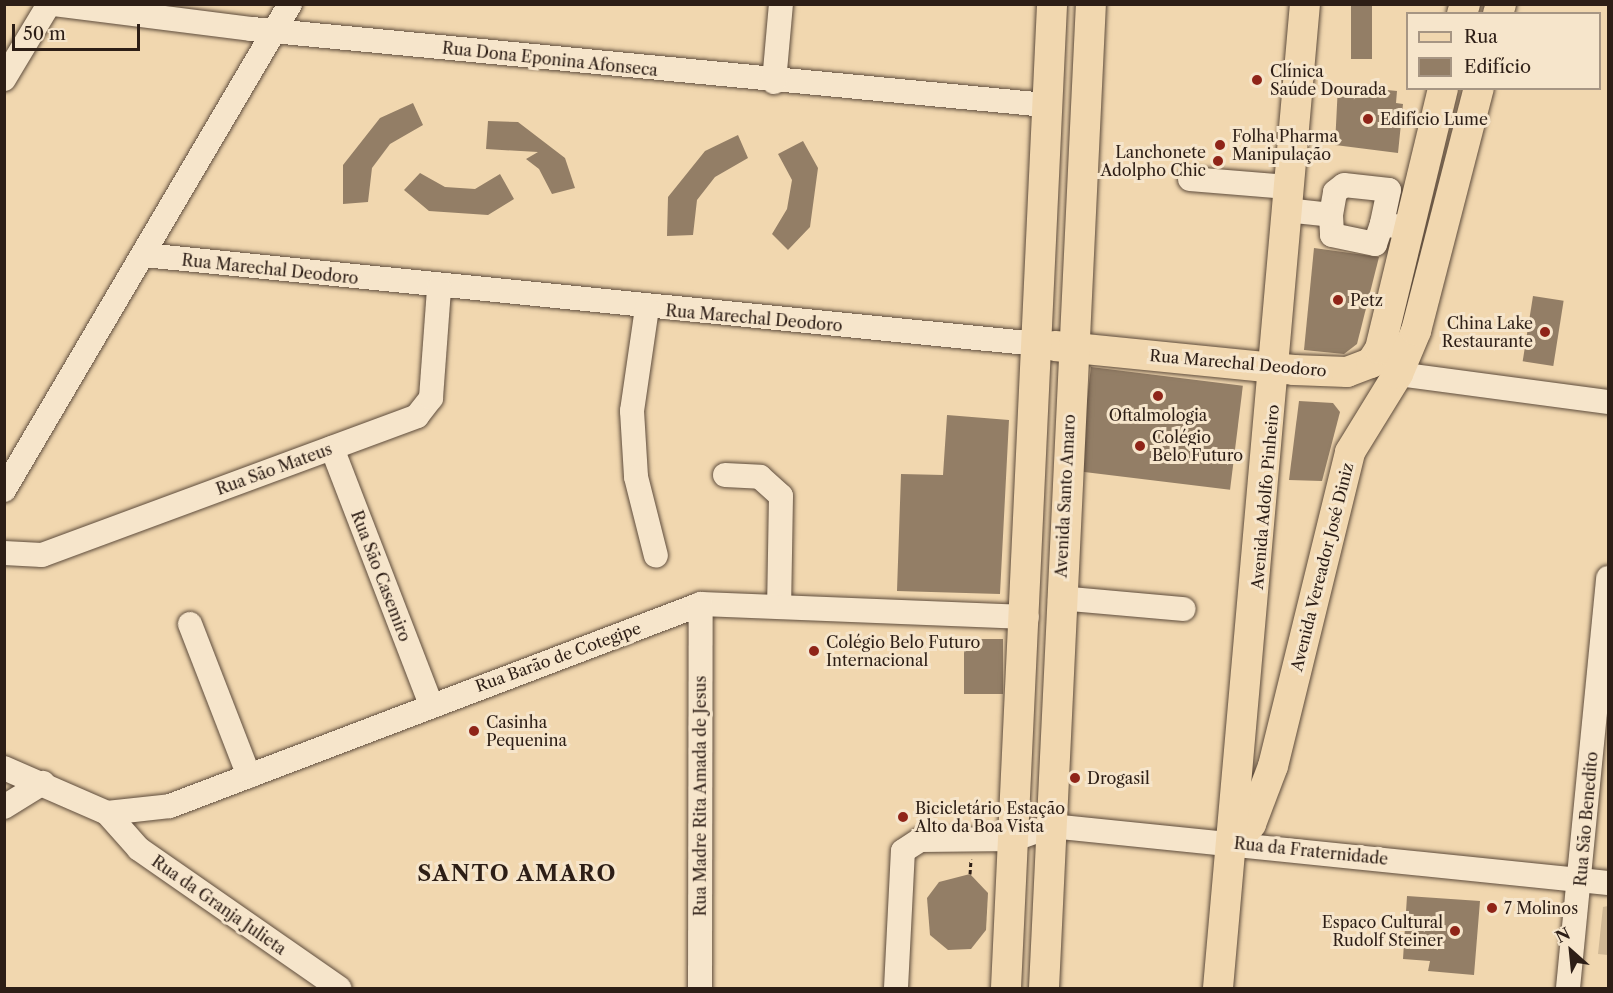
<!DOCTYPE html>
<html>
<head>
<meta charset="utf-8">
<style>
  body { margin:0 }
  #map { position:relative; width:1613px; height:993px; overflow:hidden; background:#f1d7af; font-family:"Libre Caslon Text",serif }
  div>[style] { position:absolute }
  .green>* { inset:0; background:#d0b895 }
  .building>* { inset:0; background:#937e66; transform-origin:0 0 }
  .path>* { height:3px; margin-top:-1.5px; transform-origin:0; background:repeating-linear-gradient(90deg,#2d1e16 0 4.5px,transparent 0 7.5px) }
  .roads { filter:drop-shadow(0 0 2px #5e4c3c) drop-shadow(0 0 2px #5e4c3c) }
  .minor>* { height:24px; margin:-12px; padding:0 12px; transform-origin:12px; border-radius:12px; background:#f6e5cb }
  .major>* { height:30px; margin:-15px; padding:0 15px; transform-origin:15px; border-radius:15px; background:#f1d7af }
  .dots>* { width:16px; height:16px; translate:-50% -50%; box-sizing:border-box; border:3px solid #f6e5cb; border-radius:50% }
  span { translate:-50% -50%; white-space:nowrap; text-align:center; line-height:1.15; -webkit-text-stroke:6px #f6e5cb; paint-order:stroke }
  .street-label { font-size:16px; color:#2d1e16 }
  .poi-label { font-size:16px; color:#2d1e16 }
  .left { translate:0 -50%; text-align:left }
  .right { translate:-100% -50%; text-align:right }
  .district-label { font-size:22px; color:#2d1e16; font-weight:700; letter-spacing:1.5px }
  .frame { position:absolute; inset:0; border:6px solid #2d1e16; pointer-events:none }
  .legend { position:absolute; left:1406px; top:12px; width:195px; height:78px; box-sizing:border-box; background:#f6e5cb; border:2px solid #a69583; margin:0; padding:8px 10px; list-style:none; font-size:18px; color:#2d1e16 }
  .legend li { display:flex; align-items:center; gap:12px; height:30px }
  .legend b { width:30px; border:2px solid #a69583 }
  .north { position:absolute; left:1541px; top:921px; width:60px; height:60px; -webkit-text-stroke:4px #f6e5cb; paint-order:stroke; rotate:333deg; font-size:16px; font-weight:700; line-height:24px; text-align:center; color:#2d1e16 }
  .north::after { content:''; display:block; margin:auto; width:21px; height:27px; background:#2d1e16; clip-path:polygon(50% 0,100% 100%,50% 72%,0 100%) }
  .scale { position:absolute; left:12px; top:24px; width:128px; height:27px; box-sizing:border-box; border:3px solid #2d1e16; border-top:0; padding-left:8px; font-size:18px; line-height:21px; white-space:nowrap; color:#2d1e16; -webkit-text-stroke:4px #f6e5cb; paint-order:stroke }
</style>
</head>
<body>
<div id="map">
  <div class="green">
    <div style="clip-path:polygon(1608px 906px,1608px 955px,1598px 954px,1603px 907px)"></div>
  </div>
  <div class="building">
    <div style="left:1351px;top:4px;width:21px;height:55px"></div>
    <div style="clip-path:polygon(1338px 85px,1397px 91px,1396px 103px,1403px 104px,1398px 153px,1335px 145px)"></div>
    <div style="clip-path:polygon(413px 103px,423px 125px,390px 144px,372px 168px,368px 202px,343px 204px,343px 165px,380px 118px)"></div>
    <div style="clip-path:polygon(488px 121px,518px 122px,565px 158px,575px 188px,552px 194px,539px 169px,526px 159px,538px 152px,486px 149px)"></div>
    <div style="clip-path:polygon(738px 135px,748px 158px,715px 177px,697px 200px,693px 235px,667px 236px,668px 197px,705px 151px)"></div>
    <div style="clip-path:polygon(803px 141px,818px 168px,810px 227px,788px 250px,772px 234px,787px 209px,792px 180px,778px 154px)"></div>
    <div style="clip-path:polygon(420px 173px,445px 187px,475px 189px,500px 174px,514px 199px,488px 215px,429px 211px,404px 190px)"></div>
    <div style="clip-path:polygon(1314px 248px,1379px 257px,1357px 344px,1344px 354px,1304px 350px)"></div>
    <div style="left:1533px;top:296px;width:31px;height:66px;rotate:9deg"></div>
    <div style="left:1091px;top:367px;width:153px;height:105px;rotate:7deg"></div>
    <div style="clip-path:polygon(1299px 401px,1333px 403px,1340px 412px,1322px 481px,1289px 480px)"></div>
    <div style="clip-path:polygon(947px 415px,1009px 420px,1000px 594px,897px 591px,901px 474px,943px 475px)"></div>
    <div style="left:964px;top:639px;width:39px;height:55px"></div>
    <div style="clip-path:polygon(970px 874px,988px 893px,986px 930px,971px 949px,948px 950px,930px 935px,927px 898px,939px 882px)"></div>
    <div style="clip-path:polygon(1407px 896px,1480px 901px,1474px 975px,1428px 971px,1430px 961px,1403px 959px)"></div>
  </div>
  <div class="path">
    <div style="left:970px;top:874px;width:15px;rotate:-86deg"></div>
  </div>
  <div class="roads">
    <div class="minor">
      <div style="left:54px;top:4px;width:200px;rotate:7.2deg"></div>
      <div style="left:252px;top:29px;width:798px;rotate:5.47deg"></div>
      <div style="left:4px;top:79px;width:87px;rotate:-59deg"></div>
      <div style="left:774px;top:82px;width:78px;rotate:-84.9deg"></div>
      <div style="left:1190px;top:179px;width:98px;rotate:4.7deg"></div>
      <div style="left:1286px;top:210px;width:45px;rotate:6.3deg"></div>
      <div style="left:1331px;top:215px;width:20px;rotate:87deg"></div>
      <div style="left:1332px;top:235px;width:44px;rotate:11.8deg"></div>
      <div style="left:1375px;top:244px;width:21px;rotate:-71deg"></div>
      <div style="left:1382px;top:224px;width:26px;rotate:9deg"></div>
      <div style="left:1331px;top:215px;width:23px;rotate:-80deg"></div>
      <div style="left:1335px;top:192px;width:11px;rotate:-38deg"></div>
      <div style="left:1344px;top:185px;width:45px;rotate:6.3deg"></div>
      <div style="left:1389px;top:190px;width:35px;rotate:102deg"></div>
      <div style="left:144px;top:255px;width:897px;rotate:5.69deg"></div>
      <div style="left:647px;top:308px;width:104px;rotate:98.3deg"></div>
      <div style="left:632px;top:411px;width:66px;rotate:86.5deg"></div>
      <div style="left:636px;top:477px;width:81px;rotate:75.8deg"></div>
      <div style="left:1398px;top:374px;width:212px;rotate:7.6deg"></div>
      <div style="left:332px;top:448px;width:274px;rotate:68.9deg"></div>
      <div style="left:725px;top:475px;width:35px;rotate:3deg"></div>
      <div style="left:760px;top:477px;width:28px;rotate:42deg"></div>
      <div style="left:781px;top:496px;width:110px;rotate:91deg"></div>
      <div style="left:4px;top:490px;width:564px;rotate:-59.52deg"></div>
      <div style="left:4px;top:553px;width:38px;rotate:3deg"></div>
      <div style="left:42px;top:555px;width:400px;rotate:-20.3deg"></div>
      <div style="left:417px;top:416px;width:23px;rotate:-52deg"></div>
      <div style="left:431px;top:398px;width:110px;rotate:-85.8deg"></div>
      <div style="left:1060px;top:598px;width:124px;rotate:5.1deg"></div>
      <div style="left:190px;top:624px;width:163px;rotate:68.8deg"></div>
      <div style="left:4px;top:768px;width:112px;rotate:23.6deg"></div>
      <div style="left:107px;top:813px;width:48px;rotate:48.4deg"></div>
      <div style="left:139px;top:849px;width:244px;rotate:34.8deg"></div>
      <div style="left:4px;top:807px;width:46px;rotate:-31.6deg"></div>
      <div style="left:107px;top:813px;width:63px;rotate:-6.3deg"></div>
      <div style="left:170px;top:806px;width:568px;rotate:-20.83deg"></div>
      <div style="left:701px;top:604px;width:326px;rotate:2.3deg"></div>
      <div style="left:700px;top:988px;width:384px;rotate:-89.9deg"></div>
      <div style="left:896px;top:988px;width:137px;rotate:-87.1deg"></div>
      <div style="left:903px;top:851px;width:20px;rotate:-33deg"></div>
      <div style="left:920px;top:840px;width:95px;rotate:-0.6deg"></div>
      <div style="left:1015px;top:839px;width:38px;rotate:-20deg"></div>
      <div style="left:1051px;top:826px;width:560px;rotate:5.84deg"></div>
      <div style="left:1568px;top:988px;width:412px;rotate:-84.4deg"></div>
    </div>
    <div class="major">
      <div style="left:1462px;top:14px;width:10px;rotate:-73deg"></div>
      <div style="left:1498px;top:14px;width:10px;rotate:-73deg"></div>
      <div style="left:1055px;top:346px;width:240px;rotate:5.7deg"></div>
      <div style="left:1294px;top:370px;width:53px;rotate:2.2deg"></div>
      <div style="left:1347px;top:372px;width:26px;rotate:-21deg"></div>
      <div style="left:1371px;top:363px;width:17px;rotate:-57deg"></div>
      <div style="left:1380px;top:349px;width:268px;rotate:-76.4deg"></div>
      <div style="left:1238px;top:838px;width:19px;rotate:-47deg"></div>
      <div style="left:1251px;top:824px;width:62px;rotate:-69.2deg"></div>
      <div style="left:1273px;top:766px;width:323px;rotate:-76.2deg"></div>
      <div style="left:1350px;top:452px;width:92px;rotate:-58.4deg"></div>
      <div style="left:1398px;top:374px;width:47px;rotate:-67.3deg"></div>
      <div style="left:1416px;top:331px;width:251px;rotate:-75.5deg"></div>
      <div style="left:1006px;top:988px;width:985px;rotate:-87.32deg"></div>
      <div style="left:1044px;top:988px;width:985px;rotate:-87.27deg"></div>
      <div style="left:1218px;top:988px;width:988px;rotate:-84.95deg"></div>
    </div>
  </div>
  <div class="dots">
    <div style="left:1257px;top:80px;background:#8f2418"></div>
    <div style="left:1368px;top:119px;background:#8f2418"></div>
    <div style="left:1220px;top:145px;background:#8f2418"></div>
    <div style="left:1218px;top:161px;background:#8f2418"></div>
    <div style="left:1338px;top:300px;background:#8f2418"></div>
    <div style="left:1545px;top:332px;background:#8f2418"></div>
    <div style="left:1158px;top:396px;background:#8f2418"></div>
    <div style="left:1140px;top:446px;background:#8f2418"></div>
    <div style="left:814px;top:651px;background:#8f2418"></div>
    <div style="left:474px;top:731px;background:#8f2418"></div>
    <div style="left:1075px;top:778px;background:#8f2418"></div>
    <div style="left:903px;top:817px;background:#8f2418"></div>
    <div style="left:1492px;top:908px;background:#8f2418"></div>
    <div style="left:1455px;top:931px;background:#8f2418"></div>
  </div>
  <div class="street-label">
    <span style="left:550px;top:59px;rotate:6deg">Rua Dona Eponina Afonseca</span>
    <span style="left:270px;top:269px;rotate:6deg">Rua Marechal Deodoro</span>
    <span style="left:754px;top:318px;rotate:5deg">Rua Marechal Deodoro</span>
    <span style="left:1238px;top:363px;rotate:5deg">Rua Marechal Deodoro</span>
    <span style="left:274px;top:469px;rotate:-20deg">Rua São Mateus</span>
    <span style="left:1065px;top:496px;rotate:-87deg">Avenida Santo Amaro</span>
    <span style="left:1265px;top:497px;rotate:-85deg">Avenida Adolfo Pinheiro</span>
    <span style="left:1322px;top:567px;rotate:-76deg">Avenida Vereador José Diniz</span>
    <span style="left:381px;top:576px;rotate:69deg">Rua São Casemiro</span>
    <span style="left:558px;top:657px;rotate:-20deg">Rua Barão de Cotegipe</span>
    <span style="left:700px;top:796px;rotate:-90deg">Rua Madre Rita Amada de Jesus</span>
    <span style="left:1586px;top:819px;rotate:-85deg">Rua São Benedito</span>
    <span style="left:1311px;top:851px;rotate:6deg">Rua da Fraternidade</span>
    <span style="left:219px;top:905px;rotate:35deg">Rua da Granja Julieta</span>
  </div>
  <div class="poi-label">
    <span class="left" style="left:1270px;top:80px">Clínica<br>Saúde Dourada</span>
    <span class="left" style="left:1380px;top:119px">Edifício Lume</span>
    <span class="left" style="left:1232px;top:145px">Folha Pharma<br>Manipulação</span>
    <span class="right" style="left:1206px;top:161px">Lanchonete<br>Adolpho Chic</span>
    <span class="left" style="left:1350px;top:300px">Petz</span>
    <span class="right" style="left:1533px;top:332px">China Lake<br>Restaurante</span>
    <span style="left:1158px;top:415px">Oftalmologia</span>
    <span class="left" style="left:1152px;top:446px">Colégio<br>Belo Futuro</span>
    <span class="left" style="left:826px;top:651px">Colégio Belo Futuro<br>Internacional</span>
    <span class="left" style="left:486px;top:731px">Casinha<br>Pequenina</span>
    <span class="left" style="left:1087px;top:778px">Drogasil</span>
    <span class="left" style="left:915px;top:817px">Bicicletário Estação<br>Alto da Boa Vista</span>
    <span class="left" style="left:1504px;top:908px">7 Molinos</span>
    <span class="right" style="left:1443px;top:931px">Espaço Cultural<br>Rudolf Steiner</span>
  </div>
  <div class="district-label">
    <span style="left:517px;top:874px">SANTO AMARO</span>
  </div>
  <div class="frame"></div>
  <ul class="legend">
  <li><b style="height:8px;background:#f1d7af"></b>Rua</li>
  <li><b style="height:16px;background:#937e66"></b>Edifício</li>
  </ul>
  <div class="north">N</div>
  <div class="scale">50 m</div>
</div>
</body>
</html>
